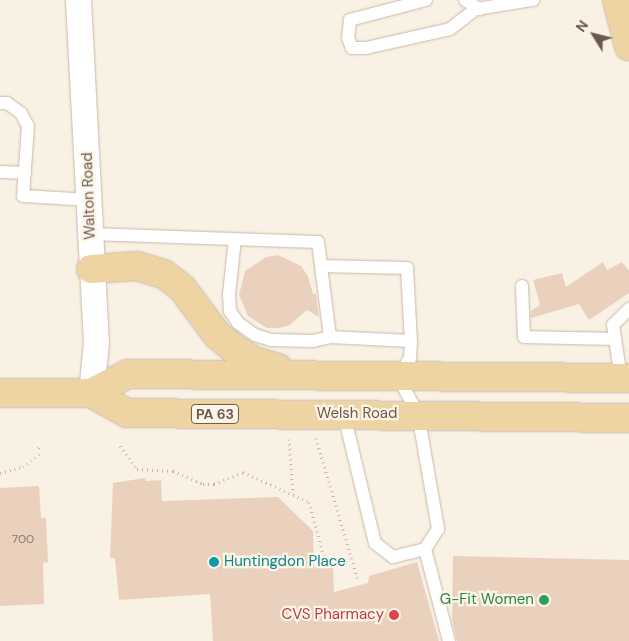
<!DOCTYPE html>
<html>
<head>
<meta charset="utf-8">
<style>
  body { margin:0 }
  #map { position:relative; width:629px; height:641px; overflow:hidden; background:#f9f1e3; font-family:"DM Sans",sans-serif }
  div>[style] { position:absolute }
  .building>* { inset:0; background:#ead1be }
  .path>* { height:3px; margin-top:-1.5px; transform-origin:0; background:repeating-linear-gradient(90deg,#cfb4a2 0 1px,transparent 0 5px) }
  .roads { filter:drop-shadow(0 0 1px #c8b8ab) drop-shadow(0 0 1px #c8b8ab) }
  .service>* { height:12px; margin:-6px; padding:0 6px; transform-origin:6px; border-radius:6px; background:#fff }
  .minor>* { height:25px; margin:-12.5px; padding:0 12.5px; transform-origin:12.5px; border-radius:12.5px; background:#fff }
  .primary>* { height:28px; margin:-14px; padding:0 14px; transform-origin:14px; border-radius:14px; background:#efd4a3 }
  .dots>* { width:14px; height:14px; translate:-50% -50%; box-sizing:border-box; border:2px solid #fcf5e8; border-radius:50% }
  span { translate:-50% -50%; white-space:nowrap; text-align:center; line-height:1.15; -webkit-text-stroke:4.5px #fcf5e8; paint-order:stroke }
  .number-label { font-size:12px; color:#8c7768 }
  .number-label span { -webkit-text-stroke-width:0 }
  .shield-label span { padding:1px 4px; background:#fcf5e8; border:1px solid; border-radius:4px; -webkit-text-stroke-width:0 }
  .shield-label { font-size:14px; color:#6d594c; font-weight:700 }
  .street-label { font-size:15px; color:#6d594c }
  .culture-label { font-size:15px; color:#0d838f }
  .left { translate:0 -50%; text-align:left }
  .leisure-label { font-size:15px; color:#27864d }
  .right { translate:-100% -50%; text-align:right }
  .health-label { font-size:15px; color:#be3a42 }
  .north { position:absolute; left:569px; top:10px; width:50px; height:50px; -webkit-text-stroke:4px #fcf5e8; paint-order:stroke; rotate:306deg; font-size:14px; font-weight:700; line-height:20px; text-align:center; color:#6d594c }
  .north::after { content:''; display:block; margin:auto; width:18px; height:22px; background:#6d594c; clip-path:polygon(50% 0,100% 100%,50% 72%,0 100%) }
</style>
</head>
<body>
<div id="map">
  <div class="building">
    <div style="clip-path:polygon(278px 255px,301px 266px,308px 276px,313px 294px,316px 294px,319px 317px,307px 310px,290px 325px,279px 328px,267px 328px,248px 316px,239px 295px,245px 271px,266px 257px)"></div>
    <div style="clip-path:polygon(603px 262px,607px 270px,622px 262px,629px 271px,629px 293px,589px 320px,579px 304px,531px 318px,531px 311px,540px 305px,533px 280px,562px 273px,566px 287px)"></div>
    <div style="clip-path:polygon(145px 478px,146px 481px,161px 480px,162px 501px,278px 497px,313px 531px,314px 567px,333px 567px,334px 592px,368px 583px,369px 576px,417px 562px,439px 641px,213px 641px,210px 594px,119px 600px,115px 558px,110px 558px,113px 483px)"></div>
    <div style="clip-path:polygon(39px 486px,41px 518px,46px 518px,48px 562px,43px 563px,44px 604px,0 606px,0 488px)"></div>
    <div style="clip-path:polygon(453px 556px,629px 560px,629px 641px,457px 641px,452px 619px)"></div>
  </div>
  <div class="path">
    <div style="left:316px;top:438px;width:149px;rotate:73.6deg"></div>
    <div style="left:289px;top:439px;width:54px;rotate:85.8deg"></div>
    <div style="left:120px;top:446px;width:29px;rotate:54deg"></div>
    <div style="left:137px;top:469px;width:36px;rotate:3deg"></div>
    <div style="left:173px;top:471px;width:33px;rotate:23deg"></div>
    <div style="left:203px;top:484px;width:11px"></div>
    <div style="left:214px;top:484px;width:31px;rotate:-22deg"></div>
    <div style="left:243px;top:472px;width:72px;rotate:24.4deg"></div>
    <div style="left:309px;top:502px;width:64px;rotate:74.7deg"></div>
    <div style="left:38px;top:448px;width:5px;rotate:-53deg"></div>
    <div style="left:0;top:473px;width:24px;rotate:-15deg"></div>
    <div style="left:23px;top:467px;width:23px;rotate:-38deg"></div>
  </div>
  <div class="roads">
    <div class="service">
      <div style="left:426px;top:0;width:79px;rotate:165.3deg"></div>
      <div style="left:350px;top:20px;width:18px;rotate:96deg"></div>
      <div style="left:348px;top:38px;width:11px;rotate:68deg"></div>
      <div style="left:352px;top:48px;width:14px"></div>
      <div style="left:366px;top:48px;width:86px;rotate:-12.7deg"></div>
      <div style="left:450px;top:29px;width:33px;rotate:-38deg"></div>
      <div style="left:476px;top:9px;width:58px;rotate:-9deg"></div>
      <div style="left:465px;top:0;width:17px;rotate:33deg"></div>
      <div style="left:0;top:103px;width:7px"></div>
      <div style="left:7px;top:103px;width:17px;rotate:36deg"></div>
      <div style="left:21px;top:113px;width:15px;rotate:62deg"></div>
      <div style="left:28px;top:126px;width:70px;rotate:94.1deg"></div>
      <div style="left:23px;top:196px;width:67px;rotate:3.4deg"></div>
      <div style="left:0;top:172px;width:25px;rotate:2deg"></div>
      <div style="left:90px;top:234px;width:228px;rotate:2deg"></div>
      <div style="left:318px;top:242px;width:96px;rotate:82.8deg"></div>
      <div style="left:235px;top:239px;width:55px;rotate:96.2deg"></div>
      <div style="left:229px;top:294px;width:17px;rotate:87deg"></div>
      <div style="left:230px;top:311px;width:14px;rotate:56deg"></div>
      <div style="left:238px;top:323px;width:21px;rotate:35deg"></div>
      <div style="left:255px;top:335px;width:17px;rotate:17deg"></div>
      <div style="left:271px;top:340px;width:42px;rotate:1.4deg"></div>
      <div style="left:313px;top:341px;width:17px;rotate:-13deg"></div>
      <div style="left:330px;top:337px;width:81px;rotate:2.8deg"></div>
      <div style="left:321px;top:266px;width:86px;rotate:1.3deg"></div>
      <div style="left:407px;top:268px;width:73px;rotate:86.9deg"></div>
      <div style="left:411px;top:341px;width:17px;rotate:93deg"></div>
      <div style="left:410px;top:358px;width:22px;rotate:122deg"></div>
      <div style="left:398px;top:377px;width:42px;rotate:61.6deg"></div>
      <div style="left:418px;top:414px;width:117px;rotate:80.1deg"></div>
      <div style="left:438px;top:529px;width:24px;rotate:123deg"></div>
      <div style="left:425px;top:549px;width:95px;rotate:75.4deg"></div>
      <div style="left:522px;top:286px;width:51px;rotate:87.8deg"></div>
      <div style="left:524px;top:337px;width:91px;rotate:1.3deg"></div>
      <div style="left:621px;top:378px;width:54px;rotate:-98.6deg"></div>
      <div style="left:613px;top:325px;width:23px;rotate:-45deg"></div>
      <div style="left:344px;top:415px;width:132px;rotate:76.4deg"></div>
      <div style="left:375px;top:543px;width:23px;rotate:38deg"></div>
      <div style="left:393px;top:557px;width:33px;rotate:-14deg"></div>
    </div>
    <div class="minor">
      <div style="left:78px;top:0;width:342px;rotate:87deg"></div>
      <div style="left:96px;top:342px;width:51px;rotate:95.6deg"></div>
    </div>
    <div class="primary">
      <div style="left:617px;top:0;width:48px;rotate:75.4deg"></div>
      <div style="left:91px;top:269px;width:46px;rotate:-3.7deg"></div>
      <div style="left:137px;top:266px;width:28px;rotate:17deg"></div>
      <div style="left:164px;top:274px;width:24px;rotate:38deg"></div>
      <div style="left:183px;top:289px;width:57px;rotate:53.5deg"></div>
      <div style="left:217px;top:335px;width:22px;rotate:39deg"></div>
      <div style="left:234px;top:349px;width:23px;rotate:31deg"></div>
      <div style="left:254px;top:361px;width:25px;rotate:16deg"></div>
      <div style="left:0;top:393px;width:91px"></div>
      <div style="left:91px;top:393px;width:42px;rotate:-27.2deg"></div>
      <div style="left:128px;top:374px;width:501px;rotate:0.46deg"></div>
      <div style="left:91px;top:393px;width:41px;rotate:29.1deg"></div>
      <div style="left:127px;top:413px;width:502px;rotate:0.57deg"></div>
    </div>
  </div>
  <div class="dots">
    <div style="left:214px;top:562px;background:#0f9aa8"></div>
    <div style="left:544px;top:600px;background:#2e9e5b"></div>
    <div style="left:394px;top:615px;background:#e0444e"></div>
  </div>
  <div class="number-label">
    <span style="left:23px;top:540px">700</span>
  </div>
  <div class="shield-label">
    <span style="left:215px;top:414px">PA 63</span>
  </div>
  <div class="street-label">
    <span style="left:89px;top:196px;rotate:-92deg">Walton Road</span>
    <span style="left:357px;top:414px">Welsh Road</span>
  </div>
  <div class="culture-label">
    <span class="left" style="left:224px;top:562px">Huntingdon Place</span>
  </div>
  <div class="leisure-label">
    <span class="right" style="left:534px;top:600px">G-Fit Women</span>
  </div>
  <div class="health-label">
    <span class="right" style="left:384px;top:615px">CVS Pharmacy</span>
  </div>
  <div class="north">N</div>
</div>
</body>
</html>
